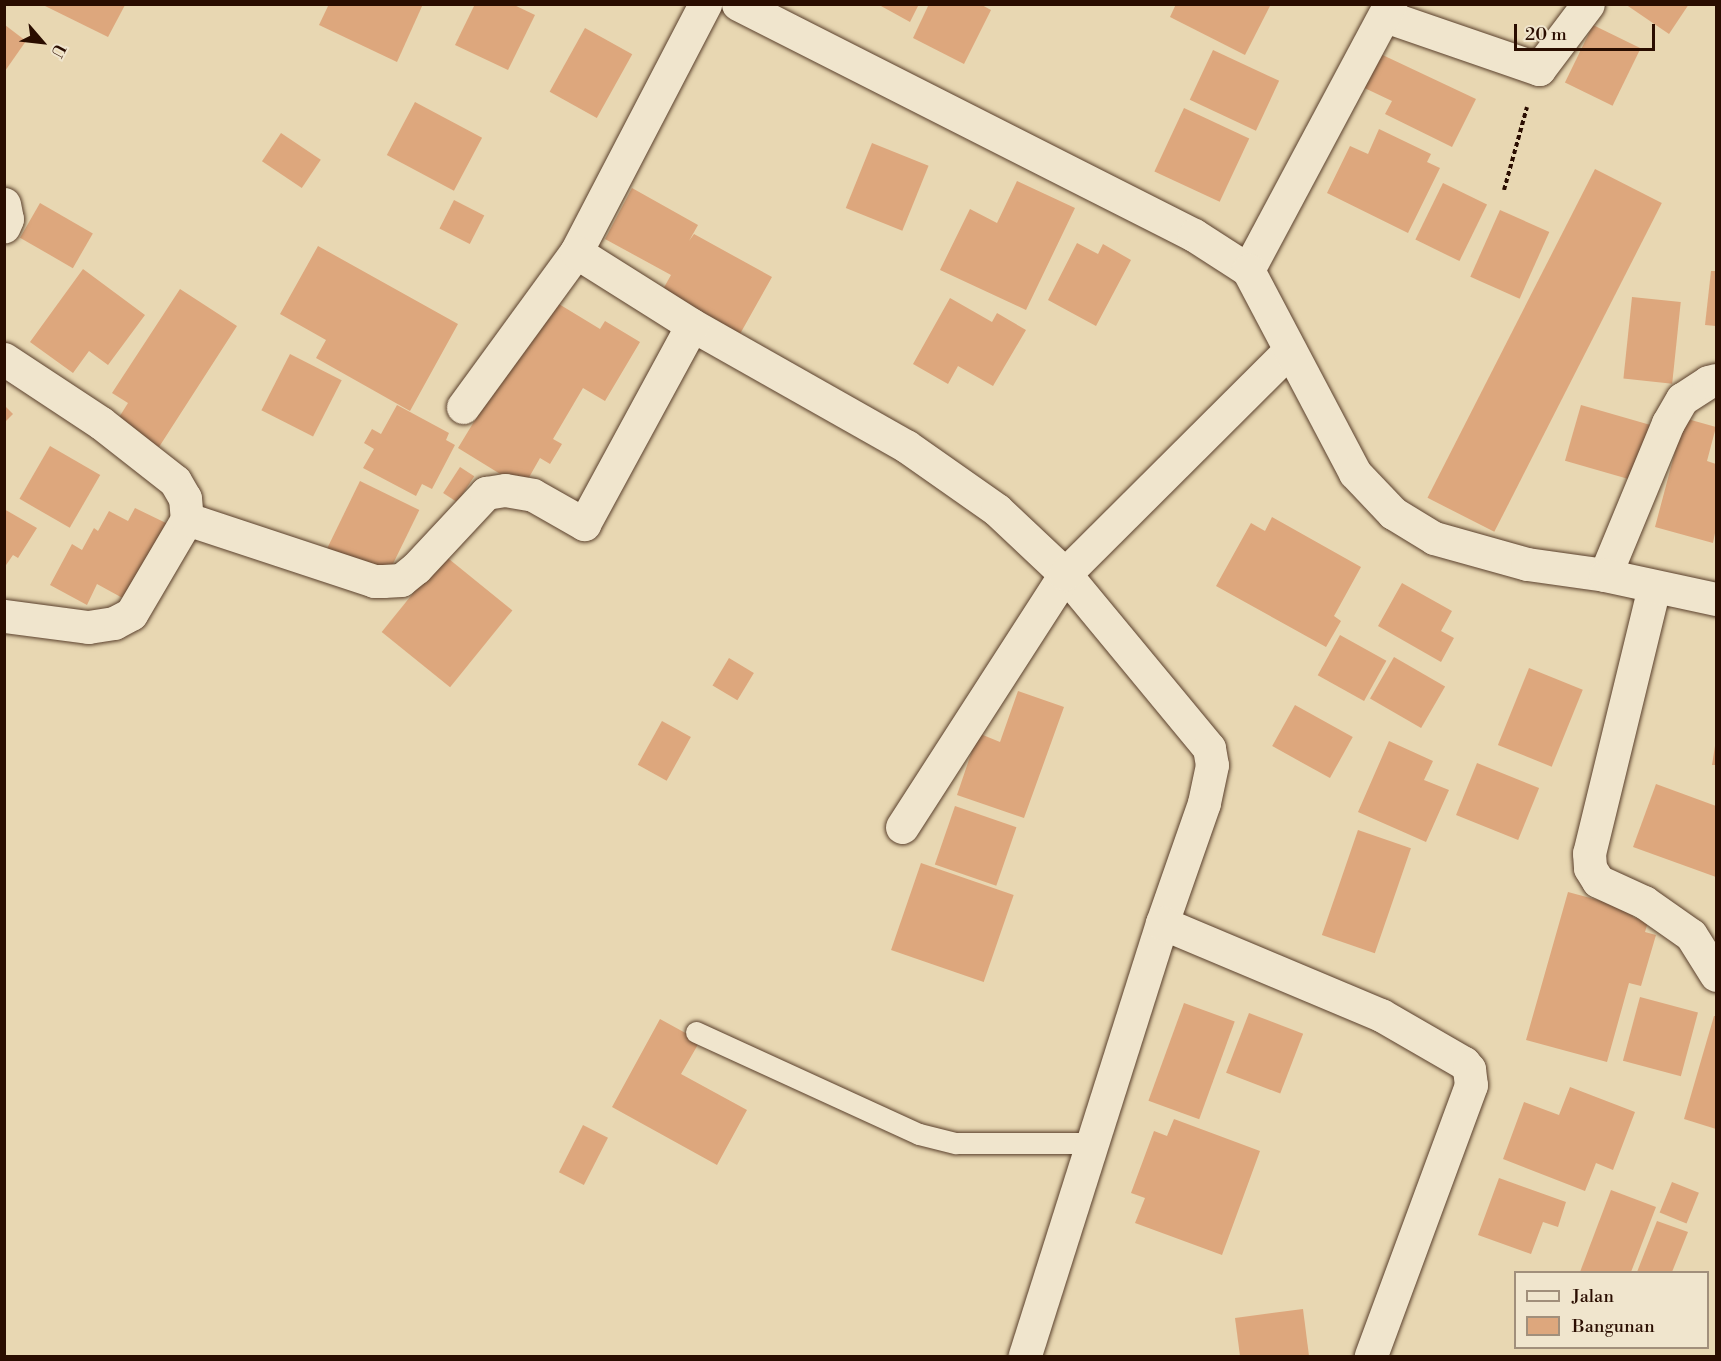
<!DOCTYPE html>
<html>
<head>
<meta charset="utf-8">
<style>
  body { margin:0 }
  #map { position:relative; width:1721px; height:1361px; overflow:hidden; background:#e8d7b2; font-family:"Libre Bodoni",serif }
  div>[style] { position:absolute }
  .building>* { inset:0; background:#dda77d; transform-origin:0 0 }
  .path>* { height:4px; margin-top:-2px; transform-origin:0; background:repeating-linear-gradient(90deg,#2a0d00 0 4.5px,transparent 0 7.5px) }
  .roads { filter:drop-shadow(0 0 2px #5a402c) drop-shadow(0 0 2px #5a402c) }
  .lane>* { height:21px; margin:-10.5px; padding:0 10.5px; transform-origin:10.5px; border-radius:10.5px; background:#f0e5cd }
  .street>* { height:33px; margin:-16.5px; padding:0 16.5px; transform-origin:16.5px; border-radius:16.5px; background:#f0e5cd }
  .secondary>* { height:33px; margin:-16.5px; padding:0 16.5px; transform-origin:16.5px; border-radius:16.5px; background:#f0e5cd }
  span { translate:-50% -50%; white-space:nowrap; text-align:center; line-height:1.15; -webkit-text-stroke:4.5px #f0e5cd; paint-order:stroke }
  .frame { position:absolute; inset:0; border:6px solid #2a0d00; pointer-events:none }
  .legend { position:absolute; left:1514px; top:1271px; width:195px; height:78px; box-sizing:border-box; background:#f0e5cd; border:2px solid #a18f7b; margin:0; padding:8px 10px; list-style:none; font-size:18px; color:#2a0d00 }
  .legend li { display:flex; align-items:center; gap:12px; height:30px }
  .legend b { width:30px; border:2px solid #a18f7b }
  .north { position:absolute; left:12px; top:12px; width:60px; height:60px; -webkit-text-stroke:4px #f0e5cd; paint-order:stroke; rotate:118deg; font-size:16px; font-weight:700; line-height:24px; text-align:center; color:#2a0d00 }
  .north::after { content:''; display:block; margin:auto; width:21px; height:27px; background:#2a0d00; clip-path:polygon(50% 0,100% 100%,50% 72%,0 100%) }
  .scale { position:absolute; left:1514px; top:24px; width:141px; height:27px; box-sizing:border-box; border:3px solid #2a0d00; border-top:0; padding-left:8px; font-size:18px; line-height:21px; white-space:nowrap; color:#2a0d00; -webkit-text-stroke:4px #f0e5cd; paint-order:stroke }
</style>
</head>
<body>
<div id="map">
  <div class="building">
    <div style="clip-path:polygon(329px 4px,423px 4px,397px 62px,319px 25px)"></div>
    <div style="clip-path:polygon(475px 4px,512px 4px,535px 15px,508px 70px,455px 45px)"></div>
    <div style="clip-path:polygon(882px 4px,919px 4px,910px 22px,881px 6px)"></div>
    <div style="clip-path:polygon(929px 4px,980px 4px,991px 10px,964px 64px,913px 38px)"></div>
    <div style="clip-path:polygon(1176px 4px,1271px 4px,1245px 55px,1170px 17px)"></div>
    <div style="clip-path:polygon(1625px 4px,1689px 4px,1669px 34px)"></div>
    <div style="clip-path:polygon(43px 5px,125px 5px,108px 37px)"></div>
    <div style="clip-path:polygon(5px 25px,26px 41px,5px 71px)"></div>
    <div style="left:1593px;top:25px;width:53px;height:64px;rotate:26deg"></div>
    <div style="left:585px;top:28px;width:54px;height:73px;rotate:29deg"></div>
    <div style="left:1213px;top:50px;width:73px;height:55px;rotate:25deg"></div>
    <div style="clip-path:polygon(1372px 50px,1476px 99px,1452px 147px,1385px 114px,1392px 101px,1356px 84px)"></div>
    <div style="left:415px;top:102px;width:76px;height:60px;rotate:28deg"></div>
    <div style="left:1184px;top:108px;width:72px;height:70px;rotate:25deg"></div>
    <div style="clip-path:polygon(1379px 129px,1431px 154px,1427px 162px,1440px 168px,1408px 233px,1327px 193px,1350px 146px,1368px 154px)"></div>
    <div style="left:281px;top:133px;width:48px;height:34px;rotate:34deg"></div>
    <div style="left:872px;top:143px;width:61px;height:70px;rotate:22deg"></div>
    <div style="left:1595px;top:169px;width:75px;height:369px;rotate:27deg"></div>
    <div style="clip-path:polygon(1017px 181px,1075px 208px,1026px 310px,940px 270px,970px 209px,997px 223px)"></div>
    <div style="left:1443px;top:183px;width:49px;height:63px;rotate:26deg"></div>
    <div style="clip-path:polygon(632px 188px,698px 225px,689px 241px,694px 234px,772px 277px,740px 334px,662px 291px,671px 275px,605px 239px)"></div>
    <div style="left:454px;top:200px;width:34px;height:32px;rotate:27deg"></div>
    <div style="left:40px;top:203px;width:61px;height:40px;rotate:30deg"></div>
    <div style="left:1500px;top:210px;width:54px;height:73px;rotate:24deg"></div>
    <div style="clip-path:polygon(1077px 243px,1098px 254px,1103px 244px,1131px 260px,1096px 326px,1048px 300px)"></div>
    <div style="clip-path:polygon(318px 246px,458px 324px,410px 411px,316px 358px,326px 340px,280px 314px)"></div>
    <div style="clip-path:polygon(83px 269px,145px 315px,108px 365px,89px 351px,73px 373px,30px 342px)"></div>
    <div style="clip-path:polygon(1711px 271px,1716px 271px,1716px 326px,1705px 325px)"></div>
    <div style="clip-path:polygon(180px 289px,237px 326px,159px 447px,118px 419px,128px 403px,112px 393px)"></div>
    <div style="left:1632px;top:297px;width:49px;height:82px;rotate:6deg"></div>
    <div style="clip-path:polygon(549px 298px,600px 329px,605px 321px,640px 342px,605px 401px,583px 388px,553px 439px,562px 444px,550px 464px,540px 458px,523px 488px,458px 448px)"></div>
    <div style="clip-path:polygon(950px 298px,992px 322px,997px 313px,1026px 330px,993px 386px,958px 366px,948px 384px,913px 364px)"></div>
    <div style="left:290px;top:354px;width:58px;height:63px;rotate:27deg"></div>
    <div style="clip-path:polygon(4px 405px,13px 414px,4px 423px)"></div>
    <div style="clip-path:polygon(397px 405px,449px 433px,446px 440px,455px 445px,432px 489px,422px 484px,416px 496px,363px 468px,374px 449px,364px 443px,372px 429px,381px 434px)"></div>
    <div style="left:1581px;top:405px;width:75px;height:58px;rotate:16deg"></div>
    <div style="clip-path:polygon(1684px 418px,1716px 427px,1707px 461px,1716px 464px,1716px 528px,1713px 543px,1655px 527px)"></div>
    <div style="left:50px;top:446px;width:58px;height:61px;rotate:30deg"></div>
    <div style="left:460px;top:467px;width:17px;height:31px;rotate:33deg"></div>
    <div style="left:360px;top:481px;width:66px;height:75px;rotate:26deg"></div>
    <div style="clip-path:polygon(135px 508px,168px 524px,128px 601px,97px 584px,87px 605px,50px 585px,72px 544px,82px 550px,94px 528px,98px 531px,109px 511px,128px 521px)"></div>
    <div style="clip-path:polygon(4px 509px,37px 528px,18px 558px,13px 555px,4px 568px)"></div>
    <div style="clip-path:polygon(1272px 517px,1361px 567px,1334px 616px,1341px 621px,1326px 647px,1216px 586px,1251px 523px,1265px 531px)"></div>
    <div style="left:444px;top:555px;width:88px;height:99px;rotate:39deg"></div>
    <div style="clip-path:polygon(1402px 583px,1452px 611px,1441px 631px,1454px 638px,1441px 662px,1378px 626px)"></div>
    <div style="left:1340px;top:635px;width:53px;height:46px;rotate:29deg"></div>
    <div style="left:1394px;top:657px;width:59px;height:48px;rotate:30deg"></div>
    <div style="left:729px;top:658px;width:29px;height:32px;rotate:31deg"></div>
    <div style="left:1529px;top:668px;width:58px;height:83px;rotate:22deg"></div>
    <div style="clip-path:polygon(1018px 691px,1064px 707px,1024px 818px,957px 795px,978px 733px,1000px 742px)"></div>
    <div style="left:1295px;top:705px;width:66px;height:47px;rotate:29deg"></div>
    <div style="left:662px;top:721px;width:33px;height:50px;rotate:29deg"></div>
    <div style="clip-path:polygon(1389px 741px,1433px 761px,1424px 780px,1449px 790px,1426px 842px,1358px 812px)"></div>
    <div style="clip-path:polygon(1715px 746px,1716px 746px,1716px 765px,1712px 765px)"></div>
    <div style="left:1477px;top:763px;width:67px;height:56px;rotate:22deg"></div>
    <div style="clip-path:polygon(1656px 784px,1716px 806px,1716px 877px,1633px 847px)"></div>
    <div style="left:955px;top:806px;width:65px;height:62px;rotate:19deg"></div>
    <div style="left:1358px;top:830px;width:56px;height:111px;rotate:19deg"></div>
    <div style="left:921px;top:863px;width:98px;height:92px;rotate:19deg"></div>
    <div style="clip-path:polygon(1568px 892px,1635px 910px,1633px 917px,1648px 922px,1645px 932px,1656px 935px,1641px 986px,1629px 983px,1607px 1062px,1526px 1040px)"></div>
    <div style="left:1640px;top:997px;width:60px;height:66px;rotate:15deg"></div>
    <div style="left:1184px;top:1003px;width:54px;height:104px;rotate:20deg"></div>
    <div style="left:1249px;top:1013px;width:58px;height:64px;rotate:21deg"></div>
    <div style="clip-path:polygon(1714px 1016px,1716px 1016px,1716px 1129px,1684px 1119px)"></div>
    <div style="clip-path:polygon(660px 1019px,700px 1041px,681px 1074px,747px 1110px,717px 1165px,612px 1107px)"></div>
    <div style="clip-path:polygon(1570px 1087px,1635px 1112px,1613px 1170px,1596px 1163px,1585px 1191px,1503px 1159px,1524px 1102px,1559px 1115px)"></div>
    <div style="clip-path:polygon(1174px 1119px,1260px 1151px,1222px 1255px,1135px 1223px,1145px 1198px,1131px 1193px,1154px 1131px,1167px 1136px)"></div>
    <div style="left:583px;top:1125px;width:28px;height:53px;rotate:27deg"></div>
    <div style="clip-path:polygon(1499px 1178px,1566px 1202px,1558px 1227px,1543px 1222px,1531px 1254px,1478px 1235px)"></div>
    <div style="left:1672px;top:1182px;width:29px;height:33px;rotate:22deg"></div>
    <div style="clip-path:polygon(1611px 1190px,1656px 1207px,1631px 1272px,1580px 1272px)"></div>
    <div style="clip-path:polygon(1657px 1221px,1688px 1232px,1672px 1272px,1637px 1272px)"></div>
    <div style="clip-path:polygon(1303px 1309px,1309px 1356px,1240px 1356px,1235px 1318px)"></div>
  </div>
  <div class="path">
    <div style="left:1504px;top:190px;width:86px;rotate:-74.5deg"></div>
  </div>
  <div class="roads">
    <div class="lane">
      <div style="left:696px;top:1032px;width:245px;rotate:24.6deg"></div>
      <div style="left:919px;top:1134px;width:38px;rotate:14deg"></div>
      <div style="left:956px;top:1143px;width:136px"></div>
    </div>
    <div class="street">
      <div style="left:1385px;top:16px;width:163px;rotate:19deg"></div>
      <div style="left:1539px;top:69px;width:81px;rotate:-53deg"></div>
      <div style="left:4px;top:204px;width:15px;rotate:79deg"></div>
      <div style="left:7px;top:219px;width:8px;rotate:113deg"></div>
      <div style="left:1248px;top:270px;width:302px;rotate:-61.9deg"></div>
      <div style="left:692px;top:325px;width:246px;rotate:29.5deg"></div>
      <div style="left:906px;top:446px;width:111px;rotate:35.1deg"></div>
      <div style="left:997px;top:510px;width:93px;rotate:43.3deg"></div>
      <div style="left:1065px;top:574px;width:226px;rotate:50.4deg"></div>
      <div style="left:1209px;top:748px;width:17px;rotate:80deg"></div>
      <div style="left:1212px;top:765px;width:39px;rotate:102deg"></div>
      <div style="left:1204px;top:803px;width:127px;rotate:109.3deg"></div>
      <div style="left:1162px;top:923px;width:454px;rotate:107.6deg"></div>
      <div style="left:4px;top:359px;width:116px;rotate:33.4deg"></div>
      <div style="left:101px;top:423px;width:94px;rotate:38.1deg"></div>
      <div style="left:175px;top:481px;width:20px;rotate:60deg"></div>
      <div style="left:185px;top:498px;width:21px;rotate:85deg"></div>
      <div style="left:187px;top:519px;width:110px;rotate:120.5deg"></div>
      <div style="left:131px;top:614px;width:19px;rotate:152deg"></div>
      <div style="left:114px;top:623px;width:26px;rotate:171deg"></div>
      <div style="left:88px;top:627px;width:85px;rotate:-172.5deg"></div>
      <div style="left:463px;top:407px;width:192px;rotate:-53.9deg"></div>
      <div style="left:576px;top:252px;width:280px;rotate:-62.5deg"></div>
      <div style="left:187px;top:519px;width:197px;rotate:18.3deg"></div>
      <div style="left:374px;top:581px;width:9px"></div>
      <div style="left:383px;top:581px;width:18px;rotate:-3deg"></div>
      <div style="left:401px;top:580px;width:19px;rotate:-39deg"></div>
      <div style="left:416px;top:568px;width:103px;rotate:-47deg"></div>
      <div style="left:486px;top:493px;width:19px;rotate:-9deg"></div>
      <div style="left:505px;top:490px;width:28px;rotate:10deg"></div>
      <div style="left:533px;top:495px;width:59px;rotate:29.6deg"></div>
      <div style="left:584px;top:524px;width:226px;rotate:-61.5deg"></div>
      <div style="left:692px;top:325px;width:137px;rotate:-147.8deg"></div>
      <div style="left:1605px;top:575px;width:165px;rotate:-67.5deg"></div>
      <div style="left:1668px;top:423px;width:28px;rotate:-60deg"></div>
      <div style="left:1682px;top:399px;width:31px;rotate:-33deg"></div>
      <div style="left:1708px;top:382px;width:8px;rotate:-14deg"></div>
      <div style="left:1654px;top:587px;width:274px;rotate:103.7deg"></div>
      <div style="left:1589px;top:853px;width:15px;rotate:86deg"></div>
      <div style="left:1590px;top:868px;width:15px;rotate:58deg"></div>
      <div style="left:1598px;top:881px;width:51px;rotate:24.5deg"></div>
      <div style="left:1644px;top:902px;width:57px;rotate:35.1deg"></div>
      <div style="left:1691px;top:935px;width:47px;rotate:58deg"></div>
      <div style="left:902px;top:827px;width:301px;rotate:-57.2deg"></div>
      <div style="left:1065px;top:574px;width:317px;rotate:-44.9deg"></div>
      <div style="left:1162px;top:923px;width:238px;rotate:22.8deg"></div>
      <div style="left:1381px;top:1015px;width:96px;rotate:30deg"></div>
      <div style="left:1464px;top:1063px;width:8px;rotate:50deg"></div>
      <div style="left:1469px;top:1069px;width:16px;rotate:83deg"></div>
      <div style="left:1471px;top:1085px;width:289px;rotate:110.3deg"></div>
    </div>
    <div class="secondary">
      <div style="left:738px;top:4px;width:511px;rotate:26.87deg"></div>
      <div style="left:1194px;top:235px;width:64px;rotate:32.9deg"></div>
      <div style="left:1248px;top:270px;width:229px;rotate:62.2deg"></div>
      <div style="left:1355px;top:473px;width:55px;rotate:46.5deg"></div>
      <div style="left:1393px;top:513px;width:48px;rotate:31.4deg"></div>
      <div style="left:1434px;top:538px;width:97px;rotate:15.6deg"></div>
      <div style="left:1527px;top:564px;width:79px;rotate:8deg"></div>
      <div style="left:1605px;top:575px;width:114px;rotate:12.2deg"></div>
    </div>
  </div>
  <div class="frame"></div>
  <ul class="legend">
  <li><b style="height:8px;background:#f0e5cd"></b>Jalan</li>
  <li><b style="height:16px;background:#dda77d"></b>Bangunan</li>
  </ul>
  <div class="north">U</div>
  <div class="scale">20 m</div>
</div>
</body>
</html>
